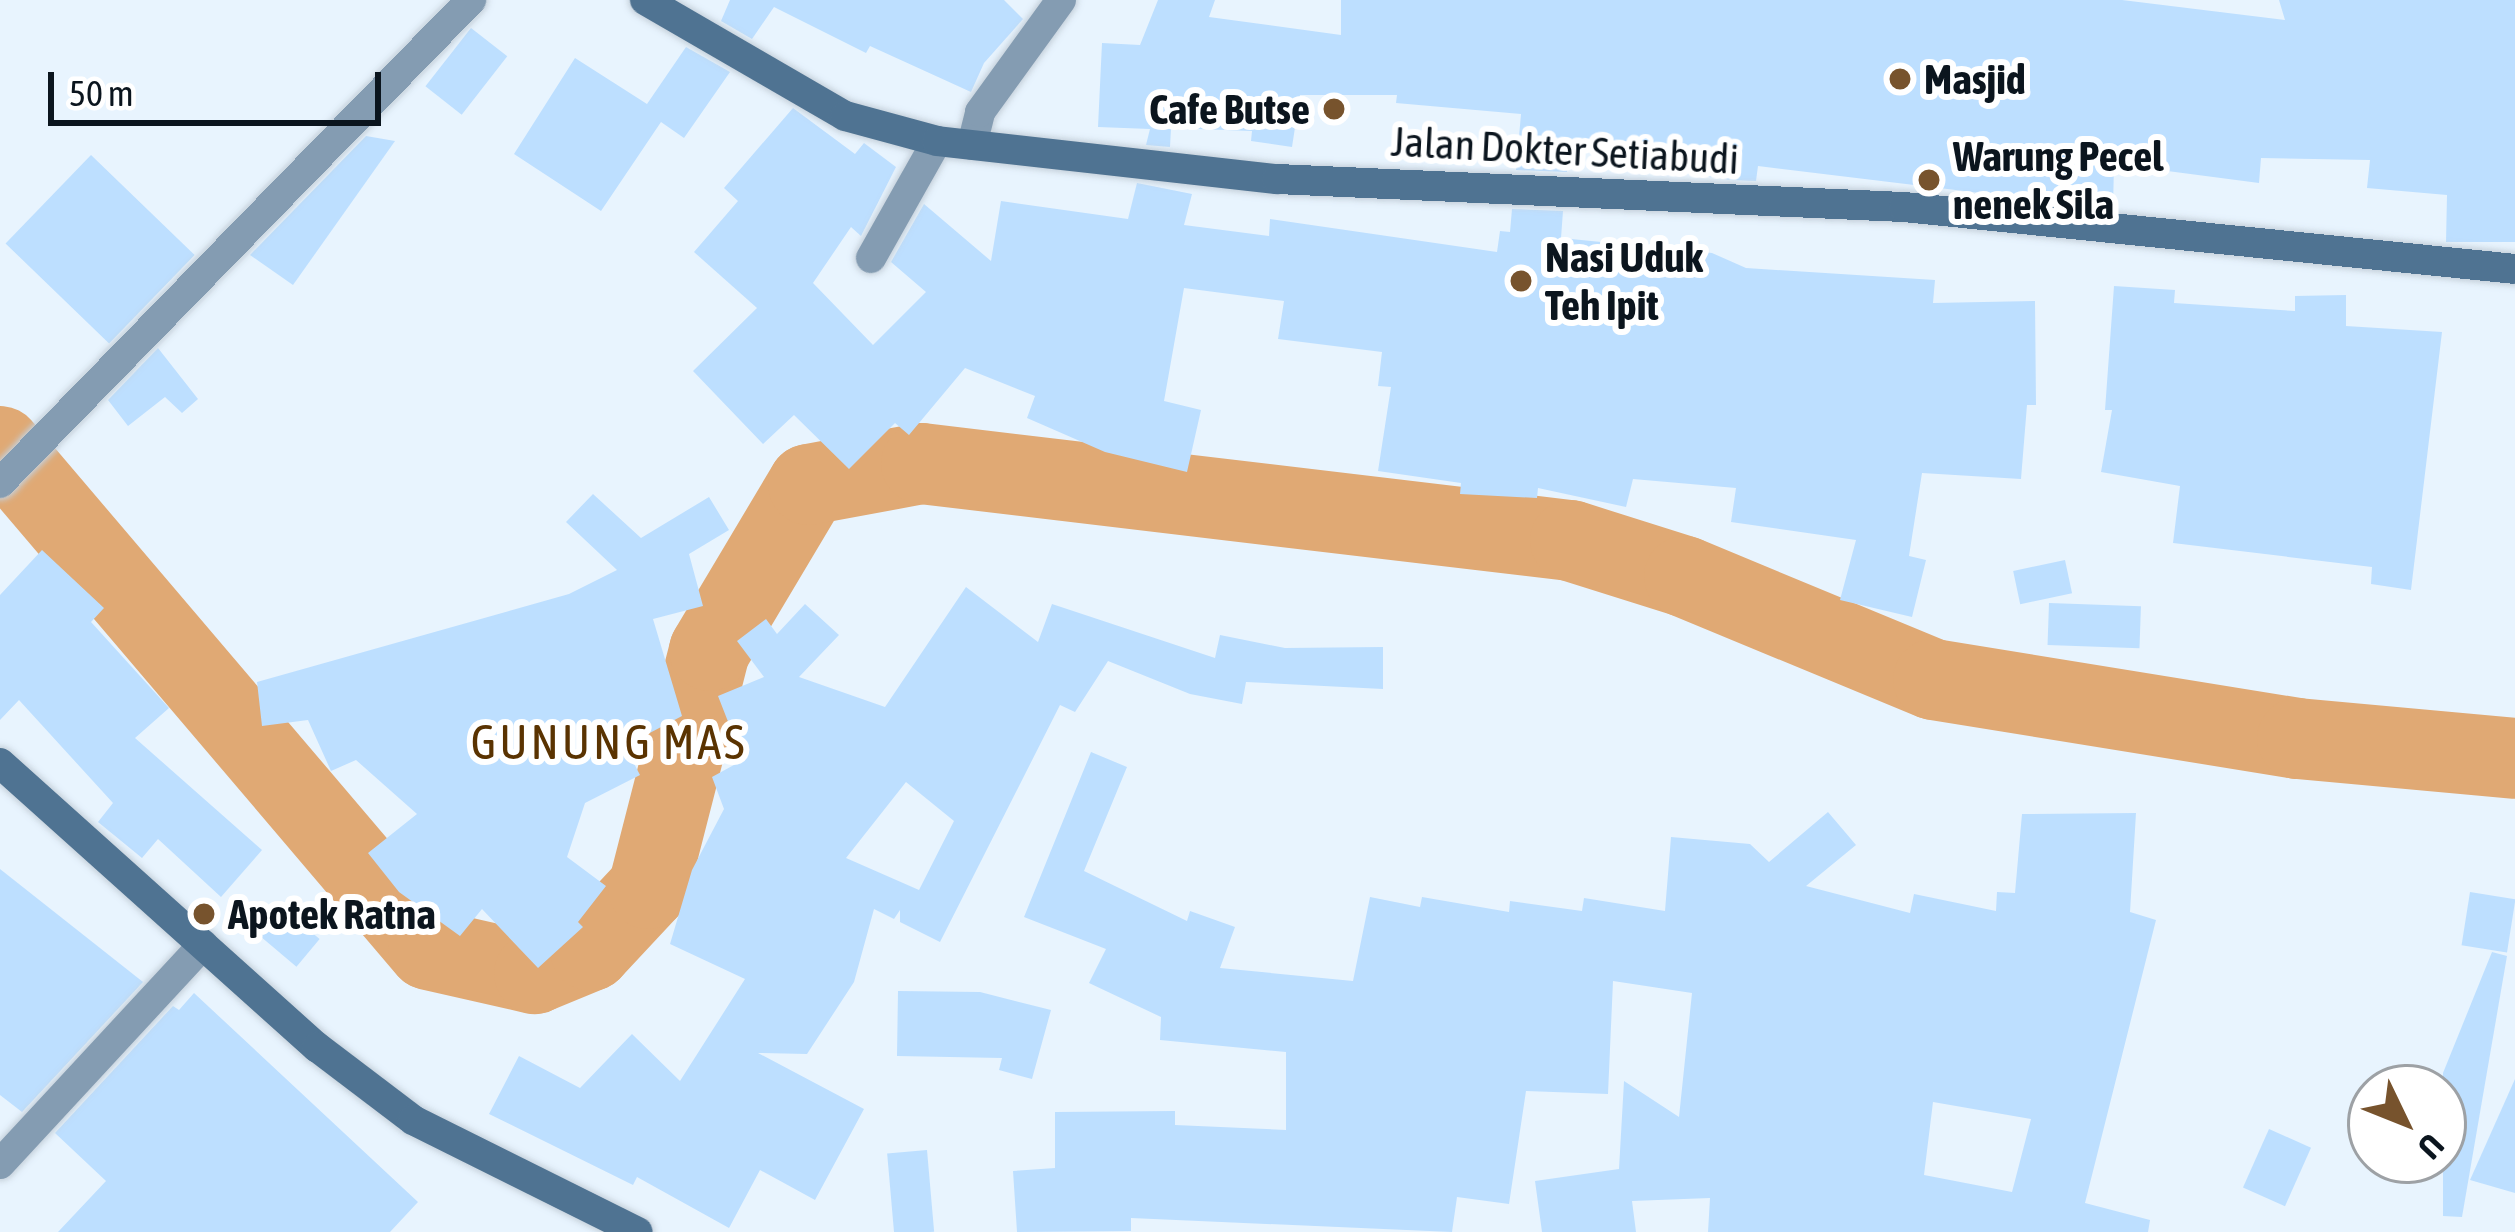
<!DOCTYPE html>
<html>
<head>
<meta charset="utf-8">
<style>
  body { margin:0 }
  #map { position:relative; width:2515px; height:1232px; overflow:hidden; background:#e8f4fe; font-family:"Asap Condensed",sans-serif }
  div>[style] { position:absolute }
  .river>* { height:81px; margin:-40.5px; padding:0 40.5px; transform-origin:40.5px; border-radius:40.5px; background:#e0a974 }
  .building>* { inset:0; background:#bddfff; transform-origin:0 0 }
  .roads { filter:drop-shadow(0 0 3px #c5d0da) drop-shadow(0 0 3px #c5d0da) }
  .street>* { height:30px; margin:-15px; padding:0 15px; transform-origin:15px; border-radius:15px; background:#849cb2 }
  .secondary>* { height:30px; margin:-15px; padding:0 15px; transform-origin:15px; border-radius:15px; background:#4f7392 }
  .dots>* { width:33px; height:33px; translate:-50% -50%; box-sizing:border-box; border:6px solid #fff; border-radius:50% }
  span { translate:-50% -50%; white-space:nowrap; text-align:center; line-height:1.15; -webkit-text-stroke:12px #fff; paint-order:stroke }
  .poi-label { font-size:42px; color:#0b151e; font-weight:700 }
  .left { translate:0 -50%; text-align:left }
  .right { translate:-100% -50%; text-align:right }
  .street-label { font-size:42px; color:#0b151e }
  .quarter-label { font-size:48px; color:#5a3301; letter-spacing:3px }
  .north { position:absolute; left:2347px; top:1064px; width:120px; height:120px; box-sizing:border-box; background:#fff; border:3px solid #9da1a5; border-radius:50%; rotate:133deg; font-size:33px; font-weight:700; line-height:48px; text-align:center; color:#0b151e }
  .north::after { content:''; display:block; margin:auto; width:42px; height:54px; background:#77532d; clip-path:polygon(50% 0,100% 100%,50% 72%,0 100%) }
  .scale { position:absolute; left:48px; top:72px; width:333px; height:54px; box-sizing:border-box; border:6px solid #0b151e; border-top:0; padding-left:15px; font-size:36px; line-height:42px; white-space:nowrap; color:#0b151e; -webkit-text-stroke:9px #fff; paint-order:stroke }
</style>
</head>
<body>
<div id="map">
  <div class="river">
    <div style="left:0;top:446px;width:660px;rotate:49.61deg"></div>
    <div style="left:428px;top:949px;width:109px;rotate:12.8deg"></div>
    <div style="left:534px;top:973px;width:61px;rotate:-22.3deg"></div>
    <div style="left:590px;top:950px;width:85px;rotate:-46.9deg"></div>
    <div style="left:648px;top:888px;width:246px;rotate:-75.6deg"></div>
    <div style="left:709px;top:650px;width:193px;rotate:-59.2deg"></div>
    <div style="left:808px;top:484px;width:115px;rotate:-10.5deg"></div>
    <div style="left:921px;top:463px;width:654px;rotate:6.77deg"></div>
    <div style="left:1570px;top:540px;width:120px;rotate:17.5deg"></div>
    <div style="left:1684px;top:576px;width:269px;rotate:22.5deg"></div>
    <div style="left:1933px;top:679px;width:369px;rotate:9.2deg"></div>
    <div style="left:2297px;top:738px;width:219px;rotate:5.2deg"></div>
  </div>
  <div class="building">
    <div style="clip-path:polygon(730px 0,1004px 0,1023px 19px,984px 63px,971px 92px,870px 46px,866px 53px,774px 7px,752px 39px,721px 21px)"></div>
    <div style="clip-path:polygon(1158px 0,1215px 0,1209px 17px,1341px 35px,1341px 0,2122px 0,2285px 20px,2279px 0,2515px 0,2515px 242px,2446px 242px,2447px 195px,2367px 188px,2370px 160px,2261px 158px,2259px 183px,2114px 164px,2113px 209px,1758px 166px,1756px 181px,1731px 180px,1679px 173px,1681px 158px,1569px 149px,1567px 172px,1516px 170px,1521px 114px,1396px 103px,1397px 95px,1300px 95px,1292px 147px,1251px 141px,1252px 131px,1171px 128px,1170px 147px,1146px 145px,1150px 129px,1098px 127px,1102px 43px,1140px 45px)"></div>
    <div style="left:471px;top:28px;width:46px;height:74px;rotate:38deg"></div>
    <div style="clip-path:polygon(686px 47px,730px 72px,684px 138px,661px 122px,601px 211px,514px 154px,575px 58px,647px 104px)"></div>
    <div style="clip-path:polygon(793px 108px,855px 154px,864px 143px,896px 167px,861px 236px,851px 227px,813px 283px,873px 345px,926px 292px,891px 262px,924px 204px,991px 261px,1001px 201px,1128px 219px,1137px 183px,1192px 194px,1184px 225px,1269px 236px,1270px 219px,1497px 252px,1500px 231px,1510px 232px,1512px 209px,1563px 211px,1561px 238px,1712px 253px,1746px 268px,1935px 280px,1933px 303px,2035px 301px,2036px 405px,2027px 405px,2021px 479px,1922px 473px,1909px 556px,1926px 560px,1912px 617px,1840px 600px,1856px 540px,1731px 522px,1736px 488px,1633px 479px,1626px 507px,1538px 488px,1537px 498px,1460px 494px,1461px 483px,1378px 471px,1391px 387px,1378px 386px,1382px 352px,1278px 339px,1284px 301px,1184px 288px,1164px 401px,1201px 410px,1187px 472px,1105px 452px,1027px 418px,1035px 396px,965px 368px,909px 435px,895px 423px,849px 469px,794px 415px,763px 444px,693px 371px,757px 308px,694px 252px,738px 201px,724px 188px)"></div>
    <div style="clip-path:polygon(366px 136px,395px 141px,293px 285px,250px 255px)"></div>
    <div style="left:91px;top:155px;width:144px;height:123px;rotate:44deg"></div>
    <div style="clip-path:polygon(2114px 286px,2175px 290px,2174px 303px,2295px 311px,2295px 296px,2346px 295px,2346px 326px,2442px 332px,2411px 590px,2371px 584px,2372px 567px,2173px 543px,2180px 486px,2101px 472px,2112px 410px,2105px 410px)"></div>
    <div style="clip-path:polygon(158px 348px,198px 399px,182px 413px,165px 397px,128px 426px,108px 400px)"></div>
    <div style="clip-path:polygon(593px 494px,641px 538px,709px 497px,729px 530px,689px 554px,703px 606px,653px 619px,682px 716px,625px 746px,640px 775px,585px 803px,567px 857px,606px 886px,578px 922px,583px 927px,538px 968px,482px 909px,460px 936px,399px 892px,368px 853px,417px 814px,356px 760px,331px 771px,308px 720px,262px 726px,257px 682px,569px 594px,617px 570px,566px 522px)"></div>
    <div style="clip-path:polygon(42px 550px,104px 608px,91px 622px,169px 708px,135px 738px,262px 850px,221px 897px,158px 839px,142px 858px,98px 822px,113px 803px,19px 700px,0 720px,0 595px)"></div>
    <div style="left:2065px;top:560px;width:34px;height:53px;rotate:78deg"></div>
    <div style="clip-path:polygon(evenodd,966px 587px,1038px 642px,1052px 604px,1215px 658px,1220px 635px,1285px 648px,1383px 647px,1383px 689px,1246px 682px,1242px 704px,1190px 694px,1108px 661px,1075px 712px,1060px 705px,940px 942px,900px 922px,900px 910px,894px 919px,874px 909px,854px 982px,807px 1054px,758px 1053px,864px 1109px,815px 1200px,760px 1170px,729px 1228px,637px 1177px,633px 1185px,489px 1114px,519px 1056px,580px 1088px,632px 1034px,680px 1081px,745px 979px,670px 944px,692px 870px,724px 809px,712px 777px,743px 760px,718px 696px,764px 677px,737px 641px,766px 619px,777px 634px,805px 604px,839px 635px,799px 677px,885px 707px,966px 587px,906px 782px,954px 821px,919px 890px,846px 858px,906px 782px)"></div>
    <div style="left:2049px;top:603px;width:92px;height:42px;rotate:2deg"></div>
    <div style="clip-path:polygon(evenodd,1091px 752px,1127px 767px,1084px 871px,1187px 921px,1190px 911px,1235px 927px,1220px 968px,1353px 981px,1370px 897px,1420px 907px,1422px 897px,1509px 912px,1510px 901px,1582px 911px,1584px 898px,1665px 911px,1671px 837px,1750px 844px,1769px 862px,1828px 812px,1856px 845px,1806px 886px,1910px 913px,1914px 894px,1996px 911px,1997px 892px,2015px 893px,2022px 814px,2136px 813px,2130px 912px,2156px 920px,2085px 1203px,2150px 1220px,2148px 1232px,1708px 1232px,1710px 1198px,1632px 1201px,1636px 1232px,1542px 1232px,1535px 1181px,1619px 1169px,1624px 1081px,1679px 1117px,1692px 993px,1613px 981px,1608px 1094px,1526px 1091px,1509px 1204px,1457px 1197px,1452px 1232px,1131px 1218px,1131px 1231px,1017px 1232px,1013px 1171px,1055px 1168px,1055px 1112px,1175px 1111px,1175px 1125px,1286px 1130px,1286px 1052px,1160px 1040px,1161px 1017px,1089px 983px,1106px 949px,1024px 917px,1091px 752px,1933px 1102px,2031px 1119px,2012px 1192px,1924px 1175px,1933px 1102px)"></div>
    <div style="clip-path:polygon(0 869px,143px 982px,22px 1112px,0 1095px)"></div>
    <div style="left:2470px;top:892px;width:46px;height:54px;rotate:9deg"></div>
    <div style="left:279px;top:905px;width:53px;height:36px;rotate:40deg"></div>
    <div style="clip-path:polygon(2492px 952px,2507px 956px,2462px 1217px,2443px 1216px,2443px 1073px)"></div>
    <div style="clip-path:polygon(898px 991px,980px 992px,1051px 1010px,1032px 1079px,999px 1070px,1002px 1058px,897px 1056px)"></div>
    <div style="clip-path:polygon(194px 993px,418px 1202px,390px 1232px,58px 1232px,106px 1181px,55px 1133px,173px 1006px,179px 1010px)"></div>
    <div style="clip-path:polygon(2515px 1079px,2515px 1193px,2470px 1180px)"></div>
    <div style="left:2269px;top:1129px;width:46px;height:64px;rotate:24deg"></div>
    <div style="left:927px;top:1150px;width:82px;height:40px;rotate:85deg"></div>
  </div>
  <div class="roads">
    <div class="street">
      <div style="left:972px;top:145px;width:34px;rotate:-76deg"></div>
      <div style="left:980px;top:112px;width:138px;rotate:-54.1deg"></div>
      <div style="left:871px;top:258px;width:134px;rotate:-60.6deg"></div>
      <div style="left:0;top:483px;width:675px;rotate:-45.72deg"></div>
      <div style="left:0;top:1164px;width:299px;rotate:-47.2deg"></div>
    </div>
    <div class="secondary">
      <div style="left:645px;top:0;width:231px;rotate:30.1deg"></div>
      <div style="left:845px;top:116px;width:95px;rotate:15.2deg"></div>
      <div style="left:937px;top:141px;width:342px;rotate:6.4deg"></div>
      <div style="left:1277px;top:179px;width:628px;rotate:2.56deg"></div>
      <div style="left:1904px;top:207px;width:614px;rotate:5.79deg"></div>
      <div style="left:0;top:763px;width:426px;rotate:41.9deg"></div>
      <div style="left:317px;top:1047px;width:121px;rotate:37.2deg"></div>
      <div style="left:413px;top:1120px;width:251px;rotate:26.5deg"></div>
    </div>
  </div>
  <div class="dots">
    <div style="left:1900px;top:79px;background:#77532d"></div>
    <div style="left:1334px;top:109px;background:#77532d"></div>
    <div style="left:1929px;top:180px;background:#77532d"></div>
    <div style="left:1521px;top:281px;background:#77532d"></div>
    <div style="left:204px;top:914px;background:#77532d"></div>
  </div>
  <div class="poi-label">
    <span class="left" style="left:1924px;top:79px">Masjid</span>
    <span class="right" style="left:1310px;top:109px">Cafe Butse</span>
    <span class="left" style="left:1953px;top:180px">Warung Pecel<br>nenek Sila</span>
    <span class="left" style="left:1545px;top:281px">Nasi Uduk<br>Teh Ipit</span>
    <span class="left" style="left:228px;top:914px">Apotek Ratna</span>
  </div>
  <div class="street-label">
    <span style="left:1565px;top:150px;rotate:3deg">Jalan Dokter Setiabudi</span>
  </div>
  <div class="quarter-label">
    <span style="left:609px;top:742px">GUNUNG MAS</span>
  </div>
  <div class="north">U</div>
  <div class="scale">50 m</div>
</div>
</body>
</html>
